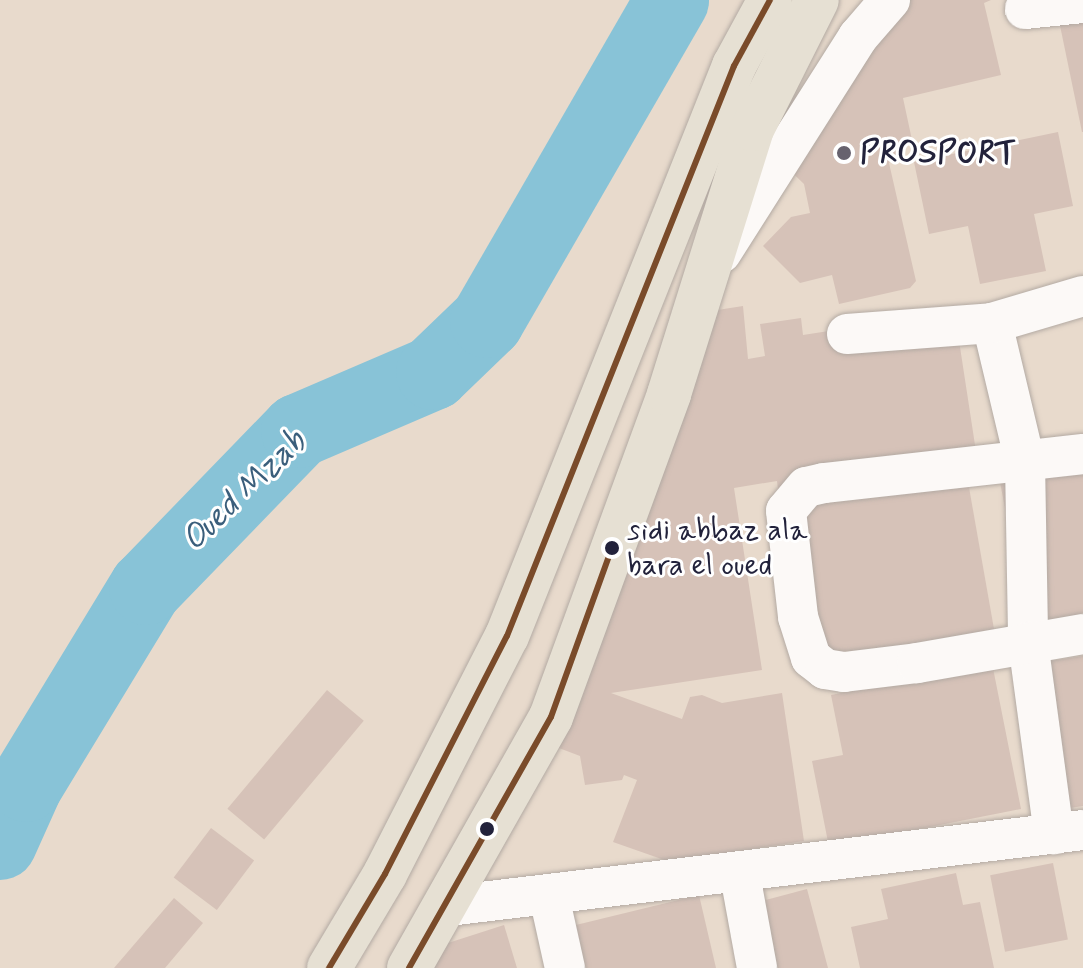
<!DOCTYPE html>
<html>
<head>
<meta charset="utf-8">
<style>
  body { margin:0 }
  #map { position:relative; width:1083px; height:968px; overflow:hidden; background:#e8dacc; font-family:Mynerve,sans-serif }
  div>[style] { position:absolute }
  .river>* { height:74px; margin:-37px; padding:0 37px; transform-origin:37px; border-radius:37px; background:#88c3d7 }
  .building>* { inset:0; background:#d6c2b8; transform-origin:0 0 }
  .roads { filter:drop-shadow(0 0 2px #b3aaa3) drop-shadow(0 0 2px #b3aaa3) }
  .minor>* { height:40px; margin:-20px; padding:0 20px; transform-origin:20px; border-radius:20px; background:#fcf9f7 }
  .major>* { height:44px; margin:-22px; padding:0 22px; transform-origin:22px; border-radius:22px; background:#e6e0d3 }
  .bus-1>* { height:6px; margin:-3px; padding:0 3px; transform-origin:3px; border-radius:3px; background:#7a4b2a }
  .dots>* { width:22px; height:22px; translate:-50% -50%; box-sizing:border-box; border:4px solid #fff; border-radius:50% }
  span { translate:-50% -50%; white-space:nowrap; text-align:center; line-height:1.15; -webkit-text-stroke:6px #fff; paint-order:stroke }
  .bus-label { font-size:30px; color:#22223b }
  .left { translate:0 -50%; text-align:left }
  .poi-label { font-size:32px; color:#22223b; font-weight:700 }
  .water-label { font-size:34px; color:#3a5e7b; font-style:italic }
</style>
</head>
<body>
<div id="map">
  <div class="river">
    <div style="left:0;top:843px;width:64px;rotate:-65.9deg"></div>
    <div style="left:26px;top:785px;width:231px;rotate:-58.7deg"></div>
    <div style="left:146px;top:588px;width:219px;rotate:-45.9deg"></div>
    <div style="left:298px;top:431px;width:147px;rotate:-23.2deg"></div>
    <div style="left:433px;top:373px;width:75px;rotate:-43.9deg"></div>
    <div style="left:487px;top:321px;width:370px;rotate:-60deg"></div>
  </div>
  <div class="building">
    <div style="clip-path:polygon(908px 0,991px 0,984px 3px,1001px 75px,903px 98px,912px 140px,889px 163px,916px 281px,910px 288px,839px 304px,832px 275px,800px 283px,763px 246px,791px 217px,810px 213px,804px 184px,774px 155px)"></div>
    <div style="clip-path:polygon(1083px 5px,1083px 132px,1082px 132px,1057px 11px)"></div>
    <div style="clip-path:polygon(1058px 132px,1073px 206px,1034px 214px,1046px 271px,980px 284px,968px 226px,929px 234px,914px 162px)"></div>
    <div style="clip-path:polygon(743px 306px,748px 359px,765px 356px,760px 324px,801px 318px,803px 335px,932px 315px,958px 334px,977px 458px,778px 489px,777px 481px,734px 488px,762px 670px,611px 693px,682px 719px,690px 697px,702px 695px,722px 703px,782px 693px,804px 841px,670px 862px,613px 842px,637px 780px,624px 775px,622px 780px,585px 785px,580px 756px,551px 745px,711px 311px)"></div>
    <div style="clip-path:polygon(1083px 472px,1083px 624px,1017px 636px,1022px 598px,1000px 482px)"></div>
    <div style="left:967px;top:476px;width:160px;height:195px;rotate:80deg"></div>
    <div style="clip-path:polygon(1083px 656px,1083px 806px,1043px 812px,1023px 665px)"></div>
    <div style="clip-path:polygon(992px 663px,1021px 809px,829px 847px,812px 761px,843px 755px,831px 695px)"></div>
    <div style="left:327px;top:690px;width:48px;height:155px;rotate:40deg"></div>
    <div style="left:211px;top:828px;width:54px;height:62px;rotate:37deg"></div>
    <div style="left:1053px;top:863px;width:78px;height:64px;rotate:79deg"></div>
    <div style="clip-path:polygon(956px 873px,963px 905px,980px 902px,994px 968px,860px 968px,851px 927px,888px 919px,881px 889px)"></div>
    <div style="clip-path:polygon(807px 889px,828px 968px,743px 968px,728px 910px)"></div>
    <div style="clip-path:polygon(699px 895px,716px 968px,548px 968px,539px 934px)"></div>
    <div style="clip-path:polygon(174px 898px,203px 923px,165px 968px,114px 968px)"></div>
    <div style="clip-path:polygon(504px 925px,517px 968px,425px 968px,445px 944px)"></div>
  </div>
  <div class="roads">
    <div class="minor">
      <div style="left:1025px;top:9px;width:58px;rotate:-5.9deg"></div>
      <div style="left:721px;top:253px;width:256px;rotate:-57.6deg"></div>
      <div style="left:858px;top:37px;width:49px;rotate:-49.1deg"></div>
      <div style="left:992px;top:323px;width:143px;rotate:76.6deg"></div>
      <div style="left:1025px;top:462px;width:180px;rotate:89deg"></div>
      <div style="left:1028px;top:642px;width:194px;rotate:82.3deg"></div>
      <div style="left:847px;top:334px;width:145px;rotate:-4.3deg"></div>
      <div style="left:992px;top:323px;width:95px;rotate:-16.5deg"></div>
      <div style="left:1083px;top:454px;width:261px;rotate:173.6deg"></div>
      <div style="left:824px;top:483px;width:18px;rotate:167deg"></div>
      <div style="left:806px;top:487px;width:31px;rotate:130deg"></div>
      <div style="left:786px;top:511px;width:107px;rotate:83.5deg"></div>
      <div style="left:798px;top:617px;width:43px;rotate:72.4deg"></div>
      <div style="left:811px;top:658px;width:18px;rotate:38deg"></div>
      <div style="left:825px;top:669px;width:19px;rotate:9deg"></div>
      <div style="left:844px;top:672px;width:74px;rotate:-7deg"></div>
      <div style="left:917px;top:663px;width:169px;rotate:-9.9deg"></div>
      <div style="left:740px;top:875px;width:95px;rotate:79.6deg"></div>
      <div style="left:549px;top:896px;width:74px;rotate:77.5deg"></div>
      <div style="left:448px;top:906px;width:640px;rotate:-6.82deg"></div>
    </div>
    <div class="major">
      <div style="left:329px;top:968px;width:109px;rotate:-59.2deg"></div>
      <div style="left:385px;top:874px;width:267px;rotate:-62.9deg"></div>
      <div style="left:507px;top:636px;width:614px;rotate:-68.29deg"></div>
      <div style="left:734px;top:66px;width:75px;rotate:-61.4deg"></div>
      <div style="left:409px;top:968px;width:288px;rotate:-60.5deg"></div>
      <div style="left:551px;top:717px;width:344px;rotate:-69.9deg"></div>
      <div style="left:669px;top:394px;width:278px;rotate:-72.6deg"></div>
      <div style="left:752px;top:129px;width:144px;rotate:-63.3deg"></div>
    </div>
  </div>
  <div class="bus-1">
    <div style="left:329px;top:968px;width:109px;rotate:-59.2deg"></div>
    <div style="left:385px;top:874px;width:267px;rotate:-62.9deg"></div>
    <div style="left:507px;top:636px;width:614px;rotate:-68.29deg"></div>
    <div style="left:734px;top:66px;width:75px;rotate:-61.4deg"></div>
    <div style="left:409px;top:968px;width:288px;rotate:-60.5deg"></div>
    <div style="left:551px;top:717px;width:180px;rotate:-70.2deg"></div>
  </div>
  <div class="dots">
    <div style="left:844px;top:153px;background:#67626e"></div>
    <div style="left:612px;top:548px;background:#22223b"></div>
    <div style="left:487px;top:829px;background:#22223b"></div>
  </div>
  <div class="bus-label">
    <span class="left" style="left:627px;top:548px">sidi abbaz ala<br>bara el oued</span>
  </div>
  <div class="poi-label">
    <span class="left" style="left:860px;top:153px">PROSPORT</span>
  </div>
  <div class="water-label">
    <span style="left:244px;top:491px;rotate:-44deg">Oued Mzab</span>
  </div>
</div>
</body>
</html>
